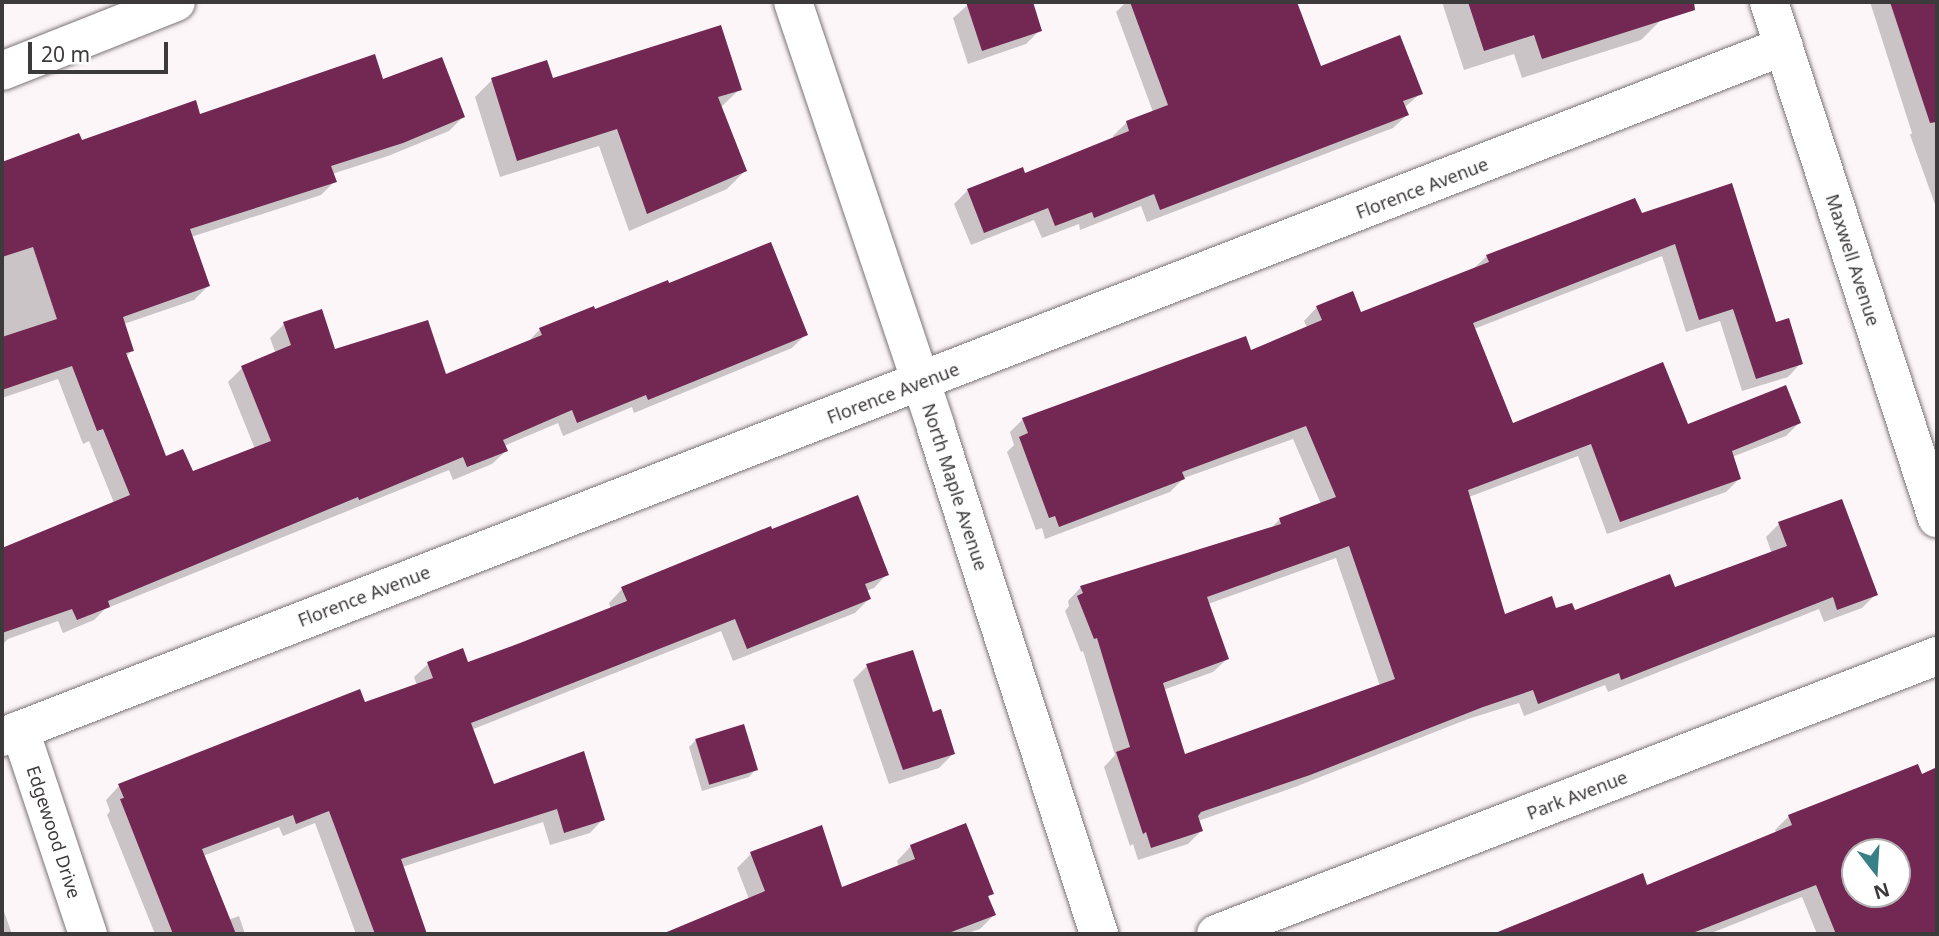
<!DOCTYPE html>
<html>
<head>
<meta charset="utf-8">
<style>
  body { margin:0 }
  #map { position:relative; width:1939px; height:936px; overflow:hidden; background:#fdf6f9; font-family:"Noto Sans",sans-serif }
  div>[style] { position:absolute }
  .shadow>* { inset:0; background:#0003 }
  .building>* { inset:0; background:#722852; transform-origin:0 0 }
  .roads { filter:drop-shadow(0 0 2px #7a7477) drop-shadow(0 0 2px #7a7477) }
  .minor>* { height:38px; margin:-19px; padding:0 19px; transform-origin:19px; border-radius:19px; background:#fff }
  span { translate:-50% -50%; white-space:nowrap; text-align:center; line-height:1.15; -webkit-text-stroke:7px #fff; paint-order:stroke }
  .street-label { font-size:18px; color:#3d3a3b }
  .frame { position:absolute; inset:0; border:4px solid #3d3a3b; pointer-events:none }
  .north { position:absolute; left:1841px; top:838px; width:70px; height:70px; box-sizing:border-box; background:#fff; border:2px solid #b1b0b1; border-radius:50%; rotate:163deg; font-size:19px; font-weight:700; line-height:28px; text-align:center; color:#3d3a3b }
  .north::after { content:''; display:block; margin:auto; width:24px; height:32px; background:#387f87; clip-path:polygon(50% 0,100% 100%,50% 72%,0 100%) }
  .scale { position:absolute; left:28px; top:42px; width:140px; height:32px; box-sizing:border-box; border:4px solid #3d3a3b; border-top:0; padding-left:9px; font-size:21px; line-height:24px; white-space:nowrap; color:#3d3a3b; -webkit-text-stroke:5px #fff; paint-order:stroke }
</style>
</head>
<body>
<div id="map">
  <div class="shadow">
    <div style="clip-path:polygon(971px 2px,1031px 2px,1040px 30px,1026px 44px,968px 64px,953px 18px)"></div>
    <div style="clip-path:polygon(1126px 2px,1295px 2px,1320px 68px,1421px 93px,1404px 108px,1407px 115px,1393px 128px,1147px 222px,1141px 206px,1080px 230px,1079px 224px,1042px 238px,1034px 220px,971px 245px,954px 204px,967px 191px,1022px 169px,1025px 175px,1114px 139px,1113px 136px,1127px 122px,1153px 112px,1116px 12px)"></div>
    <div style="clip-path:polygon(1442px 2px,1656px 2px,1661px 20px,1641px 40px,1522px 78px,1514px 54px,1464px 70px)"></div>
    <div style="clip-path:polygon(1870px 2px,1937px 2px,1937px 210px,1910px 135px,1912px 133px)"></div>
    <div style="clip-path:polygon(492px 80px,740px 89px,720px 108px,745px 171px,727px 189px,629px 231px,599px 146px,500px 177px,475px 97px)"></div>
    <div style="clip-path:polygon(382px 81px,463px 117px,449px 131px,388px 156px,332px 174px,335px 181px,321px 195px,191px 237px,208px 286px,194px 300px,124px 324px,132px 350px,126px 357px,165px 458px,192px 474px,255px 449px,228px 382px,242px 368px,276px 354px,270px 338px,284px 324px,334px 351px,445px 376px,527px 343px,540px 329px,594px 311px,806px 334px,792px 348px,634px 413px,632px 407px,563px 436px,558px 423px,504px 446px,506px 451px,492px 464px,453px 480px,449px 470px,105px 609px,94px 620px,63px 633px,58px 621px,8px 639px,2px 645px,2px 543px,4px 549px,114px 503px,89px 441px,83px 444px,58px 379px,2px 398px,2px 176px,81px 143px,199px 116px)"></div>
    <div style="clip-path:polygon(evenodd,1640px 215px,1775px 324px,1801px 363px,1788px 377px,1742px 391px,1720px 321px,1686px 332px,1662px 256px,1474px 329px,1512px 425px,1687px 427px,1799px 423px,1786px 436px,1732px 457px,1739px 479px,1726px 492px,1607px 534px,1578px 456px,1469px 497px,1504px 616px,1555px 610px,1573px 613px,1674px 589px,1772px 554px,1766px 537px,1779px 524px,1876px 594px,1862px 608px,1824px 622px,1819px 609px,1608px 692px,1605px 685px,1524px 716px,1519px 703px,1468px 719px,1295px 787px,1198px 821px,1201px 831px,1188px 844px,1138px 860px,1133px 844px,1130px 846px,1104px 767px,1115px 755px,1083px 651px,1081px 652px,1065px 611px,1069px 606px,1068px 601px,1081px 587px,1269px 530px,1280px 519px,1321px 504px,1293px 439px,1184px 478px,1170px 492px,1045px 539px,1042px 528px,1036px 530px,1007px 452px,1014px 445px,1010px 432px,1023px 419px,1250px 352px,1307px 328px,1304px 321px,1317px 307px,1360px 314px,1473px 269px,1487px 256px,1640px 215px,1336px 558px,1380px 686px,1183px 757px,1163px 690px,1213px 672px,1227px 659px,1208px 604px,1336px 558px)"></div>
    <div style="clip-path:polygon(887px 574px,874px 588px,866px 591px,869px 599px,855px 613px,733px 661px,721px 631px,471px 730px,493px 787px,603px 819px,590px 833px,550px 845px,543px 822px,402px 867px,426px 934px,356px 934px,315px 823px,283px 836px,279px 827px,203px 856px,228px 920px,239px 916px,245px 934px,155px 934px,107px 815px,110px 811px,106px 800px,119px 786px,417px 685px,414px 677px,428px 664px,467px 664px,611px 609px,609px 603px,622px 589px)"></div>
    <div style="clip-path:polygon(867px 666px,932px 714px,953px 754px,939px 768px,889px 784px,853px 680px)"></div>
    <div style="clip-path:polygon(696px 740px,756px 769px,749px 777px,702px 791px,689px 747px)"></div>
    <div style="clip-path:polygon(evenodd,1921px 777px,1937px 788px,1937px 934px,1817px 934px,1802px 897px,1709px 934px,1492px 934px,1642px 875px,1646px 887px,1777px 834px,1775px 830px,1789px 816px,1921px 777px,1855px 852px,1897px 852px,1897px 894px,1855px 894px,1855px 852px)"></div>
    <div style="clip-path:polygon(911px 846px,992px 893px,987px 898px,994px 915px,980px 929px,965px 934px,713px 934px,710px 923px,749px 899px,737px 868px,751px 854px,841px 890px,899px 867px,897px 861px)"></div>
    <div style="clip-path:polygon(2px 906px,12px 934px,2px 934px)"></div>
  </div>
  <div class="building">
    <div style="clip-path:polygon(966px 2px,1033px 2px,1042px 31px,982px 51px)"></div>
    <div style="clip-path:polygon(1130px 2px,1297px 2px,1321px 66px,1400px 35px,1423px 94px,1403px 101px,1409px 115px,1160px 210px,1154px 194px,1094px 218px,1092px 212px,1055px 226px,1048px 208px,984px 233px,967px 189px,1023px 167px,1025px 173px,1129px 131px,1126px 121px,1168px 105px)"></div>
    <div style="clip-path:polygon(1468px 2px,1694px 2px,1695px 10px,1542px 59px,1534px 35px,1484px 51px)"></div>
    <div style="clip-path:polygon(1890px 2px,1937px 2px,1937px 122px,1930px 123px)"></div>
    <div style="clip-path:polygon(721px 25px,742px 90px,718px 97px,747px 171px,647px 214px,617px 129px,517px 161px,491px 78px,547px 60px,553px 78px)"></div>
    <div style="clip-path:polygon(375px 54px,383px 79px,442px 57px,465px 117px,403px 143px,331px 166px,337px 182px,190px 229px,210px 286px,123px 317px,134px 351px,126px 353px,166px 456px,183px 449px,193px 471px,271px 441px,241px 366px,291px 345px,283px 322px,322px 309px,335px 349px,428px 320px,446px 374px,542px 335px,539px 328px,594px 306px,595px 309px,668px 280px,669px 283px,771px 242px,808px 335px,648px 400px,646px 395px,577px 423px,572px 410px,503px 440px,508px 451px,467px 467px,463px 457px,359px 500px,358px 497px,108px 601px,110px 607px,77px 620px,72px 609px,2px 633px,2px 548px,130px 495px,103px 429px,97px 431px,72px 366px,2px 390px,2px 337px,57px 319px,33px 247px,2px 257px,2px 162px,79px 133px,82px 140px,196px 100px,200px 114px)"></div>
    <div style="clip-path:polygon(evenodd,1732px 183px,1776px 322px,1789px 318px,1803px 364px,1756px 379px,1733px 309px,1699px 320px,1675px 244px,1473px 323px,1513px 423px,1663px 362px,1688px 424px,1786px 385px,1801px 423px,1732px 451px,1741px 479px,1620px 522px,1591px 444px,1468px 490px,1505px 614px,1552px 596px,1556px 608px,1572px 603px,1575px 610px,1670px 574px,1675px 587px,1787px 546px,1778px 522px,1842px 499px,1878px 595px,1837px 610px,1833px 597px,1621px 680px,1619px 673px,1538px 704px,1533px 690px,1483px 707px,1310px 775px,1201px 812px,1198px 816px,1203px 831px,1151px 848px,1146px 832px,1143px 834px,1116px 752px,1130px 747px,1097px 638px,1094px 639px,1077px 596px,1083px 593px,1080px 586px,1281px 524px,1279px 518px,1336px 497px,1306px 426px,1182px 472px,1185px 479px,1059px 527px,1055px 516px,1049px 518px,1019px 437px,1028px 433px,1022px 418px,1246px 336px,1251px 350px,1322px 320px,1316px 306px,1353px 291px,1361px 312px,1489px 262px,1486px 255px,1635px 198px,1642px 213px,1732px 183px,1349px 546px,1395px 679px,1185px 754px,1163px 683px,1229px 659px,1207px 597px,1349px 546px)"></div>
    <div style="clip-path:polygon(858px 495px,889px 575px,865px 584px,871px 599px,747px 649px,735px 619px,471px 723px,494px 784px,584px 751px,605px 820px,564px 833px,557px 809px,401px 859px,427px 934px,375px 934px,329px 811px,296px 824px,293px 815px,202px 849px,236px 934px,173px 934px,120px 799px,124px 798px,118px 784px,360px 689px,365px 702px,433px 678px,427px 662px,463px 648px,468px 662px,520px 643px,627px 601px,621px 587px,771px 526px,772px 529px)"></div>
    <div style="clip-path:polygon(913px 650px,933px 712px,941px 709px,955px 754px,903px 770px,866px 664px)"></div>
    <div style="left:744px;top:724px;width:48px;height:51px;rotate:73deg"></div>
    <div style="clip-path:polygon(evenodd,1918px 764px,1922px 774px,1937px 767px,1937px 934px,1836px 934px,1816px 885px,1690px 934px,1493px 934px,1643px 873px,1647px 885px,1792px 825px,1788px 815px,1918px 764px,1855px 852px,1897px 852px,1897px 894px,1855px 894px,1855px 852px)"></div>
    <div style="clip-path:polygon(966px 823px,994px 894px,988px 896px,996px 915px,946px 934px,662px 934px,765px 891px,750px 852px,822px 825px,842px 887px,915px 859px,910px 845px)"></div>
  </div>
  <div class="roads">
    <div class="minor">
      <div style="left:793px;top:2px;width:449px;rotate:71.4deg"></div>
      <div style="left:936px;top:428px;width:532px;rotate:72.14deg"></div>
      <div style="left:1769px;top:2px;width:543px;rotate:71.97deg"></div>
      <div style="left:2px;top:71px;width:187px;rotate:-21.6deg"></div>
      <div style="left:20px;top:730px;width:215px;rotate:71.6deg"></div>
      <div style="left:2px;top:737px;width:1911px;rotate:-21.19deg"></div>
      <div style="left:1216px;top:934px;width:773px;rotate:-21.09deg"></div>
    </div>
  </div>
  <div class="street-label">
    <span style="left:1422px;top:188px;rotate:-21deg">Florence Avenue</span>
    <span style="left:1853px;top:260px;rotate:72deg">Maxwell Avenue</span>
    <span style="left:893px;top:393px;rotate:-21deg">Florence Avenue</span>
    <span style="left:955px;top:487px;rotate:72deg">North Maple Avenue</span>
    <span style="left:364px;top:596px;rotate:-21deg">Florence Avenue</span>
    <span style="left:1577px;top:795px;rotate:-21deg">Park Avenue</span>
    <span style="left:54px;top:832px;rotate:72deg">Edgewood Drive</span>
  </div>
  <div class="frame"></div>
  <div class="north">N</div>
  <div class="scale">20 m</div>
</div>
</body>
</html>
